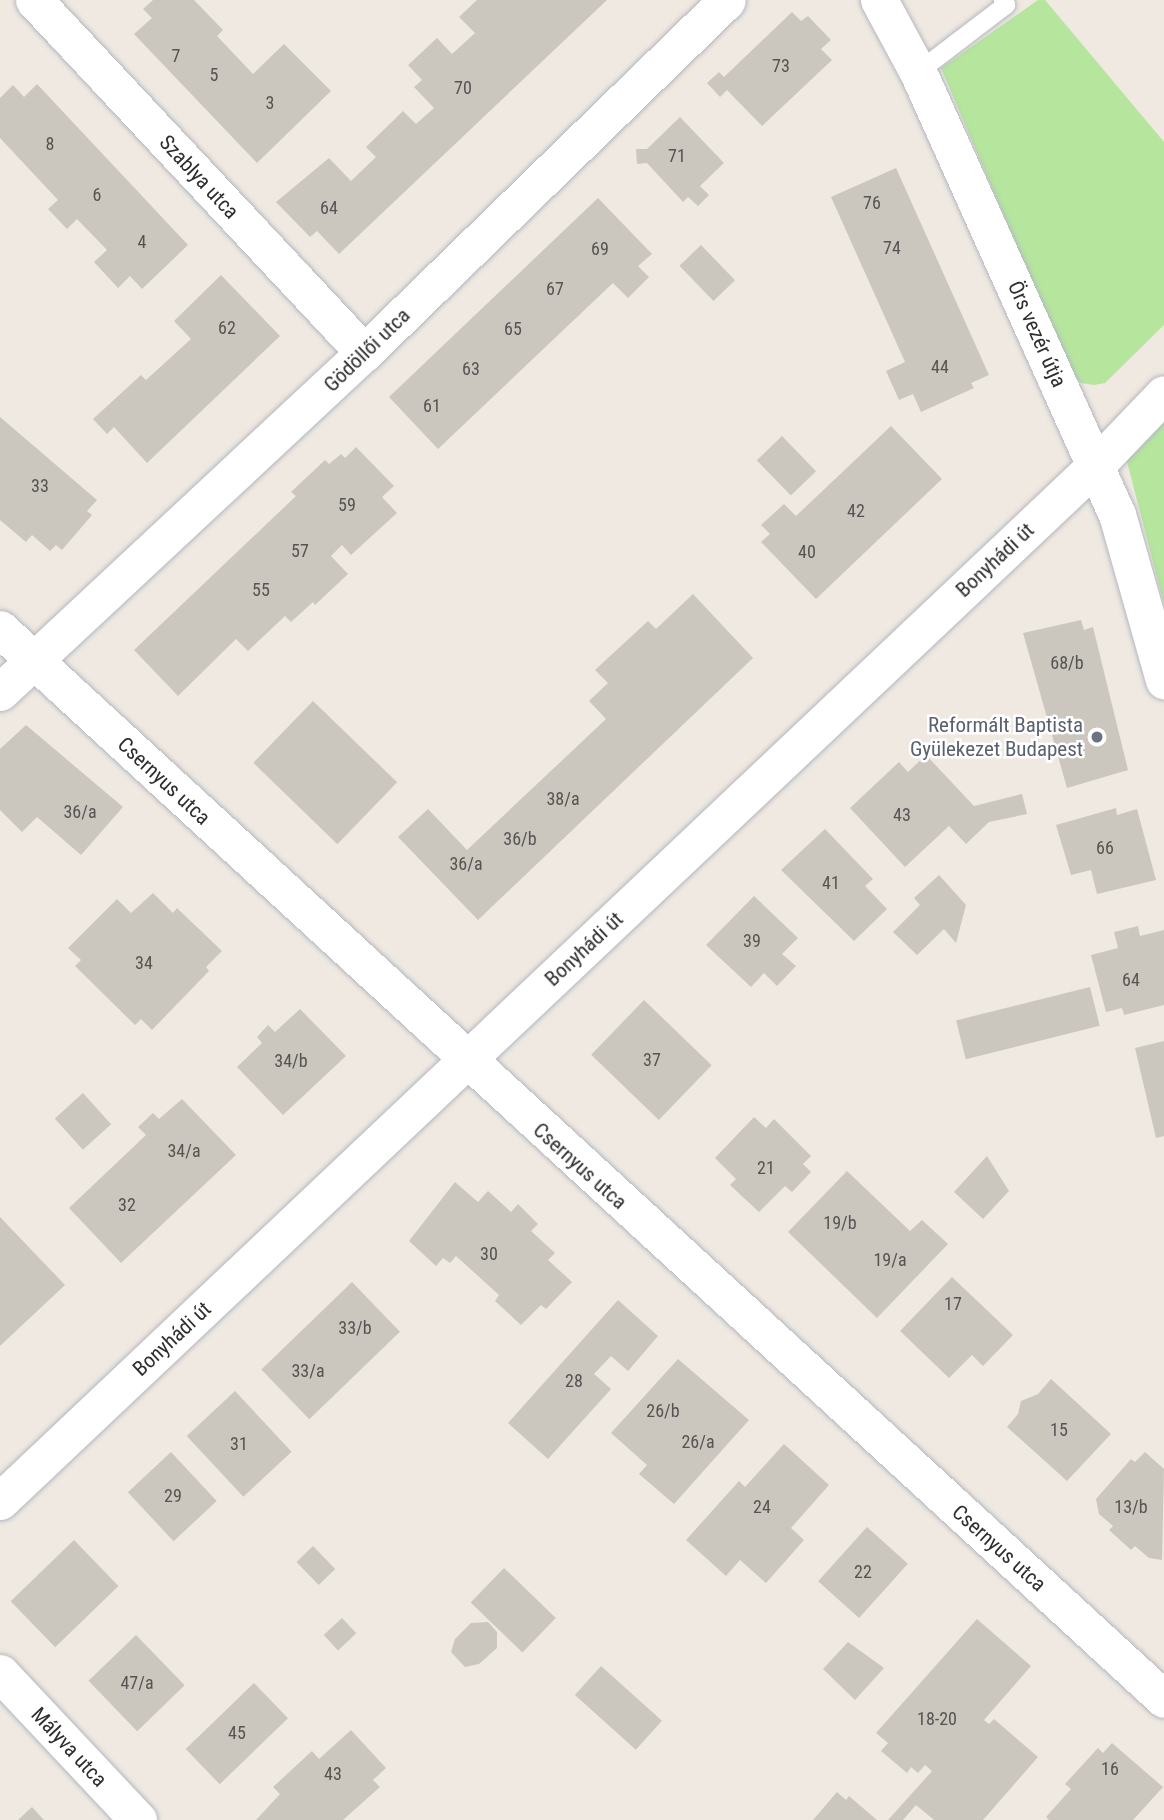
<!DOCTYPE html>
<html>
<head>
<meta charset="utf-8">
<style>
  body { margin:0 }
  #map { position:relative; width:1164px; height:1820px; overflow:hidden; background:#efe9e1; font-family:"Roboto Condensed",sans-serif }
  div>[style] { position:absolute }
  .green>* { inset:0; background:#b6e59e }
  .building>* { inset:0; background:#cbc7bf; transform-origin:0 0 }
  .roads { filter:drop-shadow(0 0 2px #b4b7c1) drop-shadow(0 0 2px #b4b7c1) }
  .lane>* { height:18px; margin:-9px; padding:0 9px; transform-origin:9px; border-radius:9px; background:#fff }
  .street>* { height:37px; margin:-18.5px; padding:0 18.5px; transform-origin:18.5px; border-radius:18.5px; background:#fff }
  .dots>* { width:19px; height:19px; translate:-50% -50%; box-sizing:border-box; border:4px solid #fff; border-radius:50% }
  span { translate:-50% -50%; white-space:nowrap; text-align:center; line-height:1.15; -webkit-text-stroke:5px #fff; paint-order:stroke }
  .number-label { font-size:18px; color:#555452 }
  .number-label span { -webkit-text-stroke-width:0 }
  .street-label { font-size:21px; color:#2e2e2e }
  .worship-label { font-size:21px; color:#5b616d }
  .right { translate:-100% -50%; text-align:right }
</style>
</head>
<body>
<div id="map">
  <div class="green">
    <div style="clip-path:polygon(1038px 0,1045px 0,1164px 142px,1164px 325px,1105px 383px,1094px 385px,1081px 383px,1070px 371px,941px 68px)"></div>
    <div style="clip-path:polygon(1164px 419px,1164px 604px,1125px 454px)"></div>
  </div>
  <div class="building">
    <div style="clip-path:polygon(153px 0,194px 0,223px 30px,217px 36px,253px 74px,284px 44px,331px 91px,257px 163px,134px 34px,152px 18px,143px 9px)"></div>
    <div style="clip-path:polygon(477px 0,607px 0,339px 254px,317px 231px,310px 237px,276px 202px,329px 158px,351px 181px,376px 157px,366px 147px,403px 111px,416px 124px,434px 108px,414px 87px,422px 80px,408px 65px,437px 38px,452px 54px,475px 33px,459px 17px)"></div>
    <div style="clip-path:polygon(792px 12px,801px 21px,808px 16px,831px 40px,821px 49px,832px 60px,762px 126px,727px 90px,720px 97px,707px 83px,719px 72px,724px 77px)"></div>
    <div style="clip-path:polygon(37px 84px,188px 245px,142px 289px,130px 276px,118px 288px,94px 262px,107px 250px,77px 219px,67px 229px,48px 209px,58px 200px,0 138px,0 98px,13px 85px,24px 97px)"></div>
    <div style="clip-path:polygon(680px 117px,724px 163px,700px 186px,709px 195px,698px 206px,688px 197px,683px 202px,647px 163px,637px 164px,636px 149px,647px 149px)"></div>
    <div style="clip-path:polygon(896px 168px,989px 375px,971px 383px,974px 388px,921px 412px,913px 394px,899px 400px,886px 371px,905px 362px,831px 197px)"></div>
    <div style="clip-path:polygon(598px 198px,652px 254px,638px 266px,649px 277px,628px 298px,613px 283px,438px 449px,389px 397px)"></div>
    <div style="left:701px;top:245px;width:49px;height:30px;rotate:46deg"></div>
    <div style="clip-path:polygon(221px 275px,280px 336px,147px 463px,114px 427px,107px 434px,93px 419px,141px 375px,146px 380px,191px 339px,174px 321px)"></div>
    <div style="clip-path:polygon(0 417px,97px 500px,87px 511px,92px 515px,62px 550px,56px 545px,50px 551px,32px 535px,26px 542px,0 520px)"></div>
    <div style="clip-path:polygon(891px 426px,942px 479px,816px 599px,761px 542px,770px 534px,761px 525px,784px 504px,796px 516px)"></div>
    <div style="left:782px;top:436px;width:49px;height:35px;rotate:46deg"></div>
    <div style="clip-path:polygon(356px 447px,394px 486px,382px 497px,397px 513px,351px 555px,342px 545px,331px 556px,348px 574px,315px 605px,313px 602px,291px 622px,285px 616px,248px 651px,236px 639px,178px 696px,134px 650px,296px 496px,291px 492px,325px 460px,329px 464px,341px 454px,345px 458px)"></div>
    <div style="clip-path:polygon(693px 594px,753px 658px,478px 920px,398px 837px,428px 809px,467px 850px,606px 719px,589px 701px,608px 683px,595px 670px,648px 621px,656px 629px)"></div>
    <div style="clip-path:polygon(1081px 620px,1084px 630px,1093px 627px,1128px 770px,1067px 788px,1023px 633px)"></div>
    <div style="left:313px;top:701px;width:117px;height:86px;rotate:44deg"></div>
    <div style="clip-path:polygon(26px 725px,123px 807px,81px 855px,37px 817px,22px 832px,0 810px,0 749px)"></div>
    <div style="clip-path:polygon(926px 755px,974px 806px,1022px 794px,1027px 814px,989px 822px,966px 844px,949px 826px,905px 867px,850px 808px,899px 762px,908px 772px)"></div>
    <div style="clip-path:polygon(1116px 808px,1117px 815px,1137px 809px,1156px 880px,1097px 894px,1091px 870px,1071px 875px,1056px 825px)"></div>
    <div style="clip-path:polygon(825px 829px,873px 879px,865px 886px,887px 909px,854px 941px,781px 870px)"></div>
    <div style="clip-path:polygon(939px 875px,966px 905px,956px 943px,944px 929px,917px 955px,893px 932px,920px 905px,914px 898px)"></div>
    <div style="clip-path:polygon(153px 893px,173px 913px,177px 908px,222px 951px,206px 967px,209px 971px,152px 1030px,141px 1019px,135px 1025px,75px 966px,81px 960px,68px 948px,117px 899px,131px 913px)"></div>
    <div style="clip-path:polygon(754px 896px,798px 938px,782px 954px,796px 966px,777px 986px,764px 973px,751px 987px,706px 945px)"></div>
    <div style="clip-path:polygon(1138px 926px,1140px 936px,1164px 930px,1164px 1005px,1124px 1015px,1122px 1008px,1106px 1012px,1091px 955px,1118px 948px,1114px 932px)"></div>
    <div style="left:1090px;top:987px;width:40px;height:138px;rotate:76deg"></div>
    <div style="left:644px;top:1000px;width:94px;height:76px;rotate:44deg"></div>
    <div style="clip-path:polygon(300px 1009px,346px 1056px,283px 1115px,237px 1067px,262px 1043px,257px 1037px,268px 1025px,275px 1032px)"></div>
    <div style="clip-path:polygon(1164px 1041px,1164px 1136px,1156px 1138px,1135px 1048px)"></div>
    <div style="left:83px;top:1093px;width:42px;height:38px;rotate:48deg"></div>
    <div style="clip-path:polygon(182px 1099px,236px 1155px,121px 1263px,69px 1208px,146px 1135px,138px 1127px,153px 1113px,159px 1119px)"></div>
    <div style="clip-path:polygon(754px 1117px,766px 1128px,774px 1119px,811px 1156px,803px 1164px,811px 1172px,792px 1192px,785px 1186px,759px 1212px,730px 1185px,736px 1179px,715px 1158px)"></div>
    <div style="clip-path:polygon(987px 1156px,1009px 1191px,983px 1219px,954px 1192px)"></div>
    <div style="clip-path:polygon(847px 1171px,910px 1231px,922px 1220px,948px 1244px,877px 1318px,788px 1232px)"></div>
    <div style="clip-path:polygon(455px 1182px,478px 1202px,488px 1191px,511px 1212px,518px 1204px,538px 1224px,531px 1231px,555px 1253px,548px 1260px,572px 1282px,546px 1309px,541px 1305px,521px 1325px,495px 1301px,499px 1295px,456px 1256px,450px 1263px,443px 1258px,436px 1266px,409px 1241px)"></div>
    <div style="clip-path:polygon(0 1217px,65px 1285px,0 1346px)"></div>
    <div style="clip-path:polygon(952px 1277px,1013px 1335px,983px 1366px,972px 1355px,949px 1378px,900px 1331px)"></div>
    <div style="left:352px;top:1282px;width:69px;height:126px;rotate:46deg"></div>
    <div style="clip-path:polygon(618px 1300px,658px 1336px,628px 1371px,611px 1356px,594px 1374px,611px 1389px,548px 1459px,508px 1423px)"></div>
    <div style="clip-path:polygon(678px 1359px,749px 1420px,674px 1504px,639px 1474px,647px 1465px,611px 1433px)"></div>
    <div style="clip-path:polygon(1051px 1379px,1111px 1434px,1067px 1481px,1007px 1427px,1018px 1414px,1021px 1401px,1038px 1394px)"></div>
    <div style="left:235px;top:1391px;width:83px;height:66px;rotate:47deg"></div>
    <div style="clip-path:polygon(784px 1444px,829px 1485px,791px 1528px,804px 1540px,766px 1583px,740px 1560px,726px 1576px,686px 1540px,739px 1481px,745px 1487px)"></div>
    <div style="left:171px;top:1452px;width:67px;height:59px;rotate:47deg"></div>
    <div style="clip-path:polygon(1145px 1452px,1164px 1469px,1162px 1560px,1149px 1558px,1135px 1546px,1131px 1550px,1109px 1530px,1113px 1526px,1099px 1514px,1096px 1499px,1131px 1459px,1135px 1462px)"></div>
    <div style="left:867px;top:1527px;width:55px;height:73px;rotate:42deg"></div>
    <div style="left:74px;top:1540px;width:64px;height:88px;rotate:46deg"></div>
    <div style="left:313px;top:1546px;width:32px;height:23px;rotate:46deg"></div>
    <div style="left:504px;top:1568px;width:72px;height:48px;rotate:44deg"></div>
    <div style="left:342px;top:1618px;width:21px;height:25px;rotate:47deg"></div>
    <div style="clip-path:polygon(977px 1619px,1031px 1666px,984px 1720px,989px 1724px,994px 1719px,1038px 1757px,983px 1820px,934px 1820px,916px 1805px,903px 1820px,888px 1820px,932px 1771px,925px 1765px,918px 1773px,911px 1767px,907px 1773px,881px 1751px,888px 1743px,876px 1733px)"></div>
    <div style="clip-path:polygon(488px 1622px,497px 1632px,497px 1648px,479px 1664px,465px 1667px,451px 1652px,455px 1639px,471px 1623px)"></div>
    <div style="left:136px;top:1635px;width:70px;height:66px;rotate:46deg"></div>
    <div style="clip-path:polygon(848px 1642px,884px 1668px,855px 1700px,823px 1669px)"></div>
    <div style="left:601px;top:1666px;width:82px;height:39px;rotate:42deg"></div>
    <div style="left:254px;top:1683px;width:49px;height:95px;rotate:46deg"></div>
    <div style="clip-path:polygon(351px 1730px,386px 1768px,373px 1780px,380px 1787px,343px 1820px,256px 1820px,280px 1794px,273px 1787px,312px 1751px,319px 1759px)"></div>
    <div style="clip-path:polygon(1112px 1743px,1163px 1787px,1133px 1820px,1049px 1820px,1046px 1817px,1071px 1789px,1065px 1784px,1098px 1748px,1103px 1753px)"></div>
    <div style="clip-path:polygon(837px 1792px,846px 1800px,849px 1796px,877px 1820px,813px 1820px)"></div>
    <div style="clip-path:polygon(32px 1807px,44px 1820px,18px 1820px)"></div>
  </div>
  <div class="roads">
    <div class="lane">
      <div style="left:918px;top:72px;width:111px;rotate:-37.3deg"></div>
      <div style="left:1006px;top:5px;width:6px;rotate:-121deg"></div>
    </div>
    <div class="street">
      <div style="left:34px;top:0;width:483px;rotate:46.9deg"></div>
      <div style="left:879px;top:0;width:82px;rotate:61.6deg"></div>
      <div style="left:918px;top:72px;width:485px;rotate:65.8deg"></div>
      <div style="left:1117px;top:514px;width:173px;rotate:74.2deg"></div>
      <div style="left:0;top:629px;width:1581px;rotate:42.59deg"></div>
      <div style="left:0;top:692px;width:497px;rotate:-43deg"></div>
      <div style="left:364px;top:353px;width:506px;rotate:-44.2deg"></div>
      <div style="left:0;top:1501px;width:1508px;rotate:-43.39deg"></div>
      <div style="left:1096px;top:465px;width:98px;rotate:-46.2deg"></div>
      <div style="left:0;top:1673px;width:202px;rotate:46.8deg"></div>
    </div>
  </div>
  <div class="dots">
    <div style="left:1097px;top:737px;background:#6b7280"></div>
  </div>
  <div class="number-label">
    <span style="left:176px;top:56px">7</span>
    <span style="left:781px;top:66px">73</span>
    <span style="left:214px;top:75px">5</span>
    <span style="left:463px;top:88px">70</span>
    <span style="left:270px;top:103px">3</span>
    <span style="left:50px;top:144px">8</span>
    <span style="left:677px;top:156px">71</span>
    <span style="left:97px;top:195px">6</span>
    <span style="left:872px;top:203px">76</span>
    <span style="left:329px;top:208px">64</span>
    <span style="left:142px;top:242px">4</span>
    <span style="left:892px;top:248px">74</span>
    <span style="left:600px;top:249px">69</span>
    <span style="left:555px;top:289px">67</span>
    <span style="left:227px;top:328px">62</span>
    <span style="left:513px;top:329px">65</span>
    <span style="left:940px;top:367px">44</span>
    <span style="left:471px;top:369px">63</span>
    <span style="left:432px;top:406px">61</span>
    <span style="left:40px;top:486px">33</span>
    <span style="left:347px;top:505px">59</span>
    <span style="left:856px;top:511px">42</span>
    <span style="left:300px;top:551px">57</span>
    <span style="left:807px;top:552px">40</span>
    <span style="left:261px;top:590px">55</span>
    <span style="left:1067px;top:663px">68/b</span>
    <span style="left:563px;top:799px">38/a</span>
    <span style="left:80px;top:812px">36/a</span>
    <span style="left:902px;top:815px">43</span>
    <span style="left:520px;top:839px">36/b</span>
    <span style="left:1105px;top:848px">66</span>
    <span style="left:466px;top:864px">36/a</span>
    <span style="left:831px;top:883px">41</span>
    <span style="left:752px;top:941px">39</span>
    <span style="left:144px;top:963px">34</span>
    <span style="left:1131px;top:980px">64</span>
    <span style="left:652px;top:1060px">37</span>
    <span style="left:291px;top:1061px">34/b</span>
    <span style="left:184px;top:1151px">34/a</span>
    <span style="left:766px;top:1168px">21</span>
    <span style="left:127px;top:1205px">32</span>
    <span style="left:840px;top:1223px">19/b</span>
    <span style="left:489px;top:1254px">30</span>
    <span style="left:890px;top:1260px">19/a</span>
    <span style="left:953px;top:1304px">17</span>
    <span style="left:355px;top:1328px">33/b</span>
    <span style="left:308px;top:1371px">33/a</span>
    <span style="left:574px;top:1381px">28</span>
    <span style="left:663px;top:1411px">26/b</span>
    <span style="left:1059px;top:1430px">15</span>
    <span style="left:698px;top:1442px">26/a</span>
    <span style="left:239px;top:1444px">31</span>
    <span style="left:173px;top:1496px">29</span>
    <span style="left:762px;top:1507px">24</span>
    <span style="left:1131px;top:1507px">13/b</span>
    <span style="left:863px;top:1572px">22</span>
    <span style="left:137px;top:1683px">47/a</span>
    <span style="left:937px;top:1719px">18-20</span>
    <span style="left:237px;top:1733px">45</span>
    <span style="left:1110px;top:1769px">16</span>
    <span style="left:333px;top:1774px">43</span>
  </div>
  <div class="street-label">
    <span style="left:199px;top:177px;rotate:47deg">Szablya utca</span>
    <span style="left:1037px;top:334px;rotate:66deg">Örs vezér útja</span>
    <span style="left:367px;top:350px;rotate:-44deg">Gödöllői utca</span>
    <span style="left:995px;top:560px;rotate:-43deg">Bonyhádi út</span>
    <span style="left:164px;top:781px;rotate:43deg">Csernyus utca</span>
    <span style="left:584px;top:949px;rotate:-43deg">Bonyhádi út</span>
    <span style="left:580px;top:1166px;rotate:42deg">Csernyus utca</span>
    <span style="left:172px;top:1339px;rotate:-43deg">Bonyhádi út</span>
    <span style="left:999px;top:1548px;rotate:42deg">Csernyus utca</span>
    <span style="left:69px;top:1747px;rotate:47deg">Mályva utca</span>
  </div>
  <div class="worship-label">
    <span class="right" style="left:1083px;top:737px">Reformált Baptista<br>Gyülekezet Budapest</span>
  </div>
</div>
</body>
</html>
